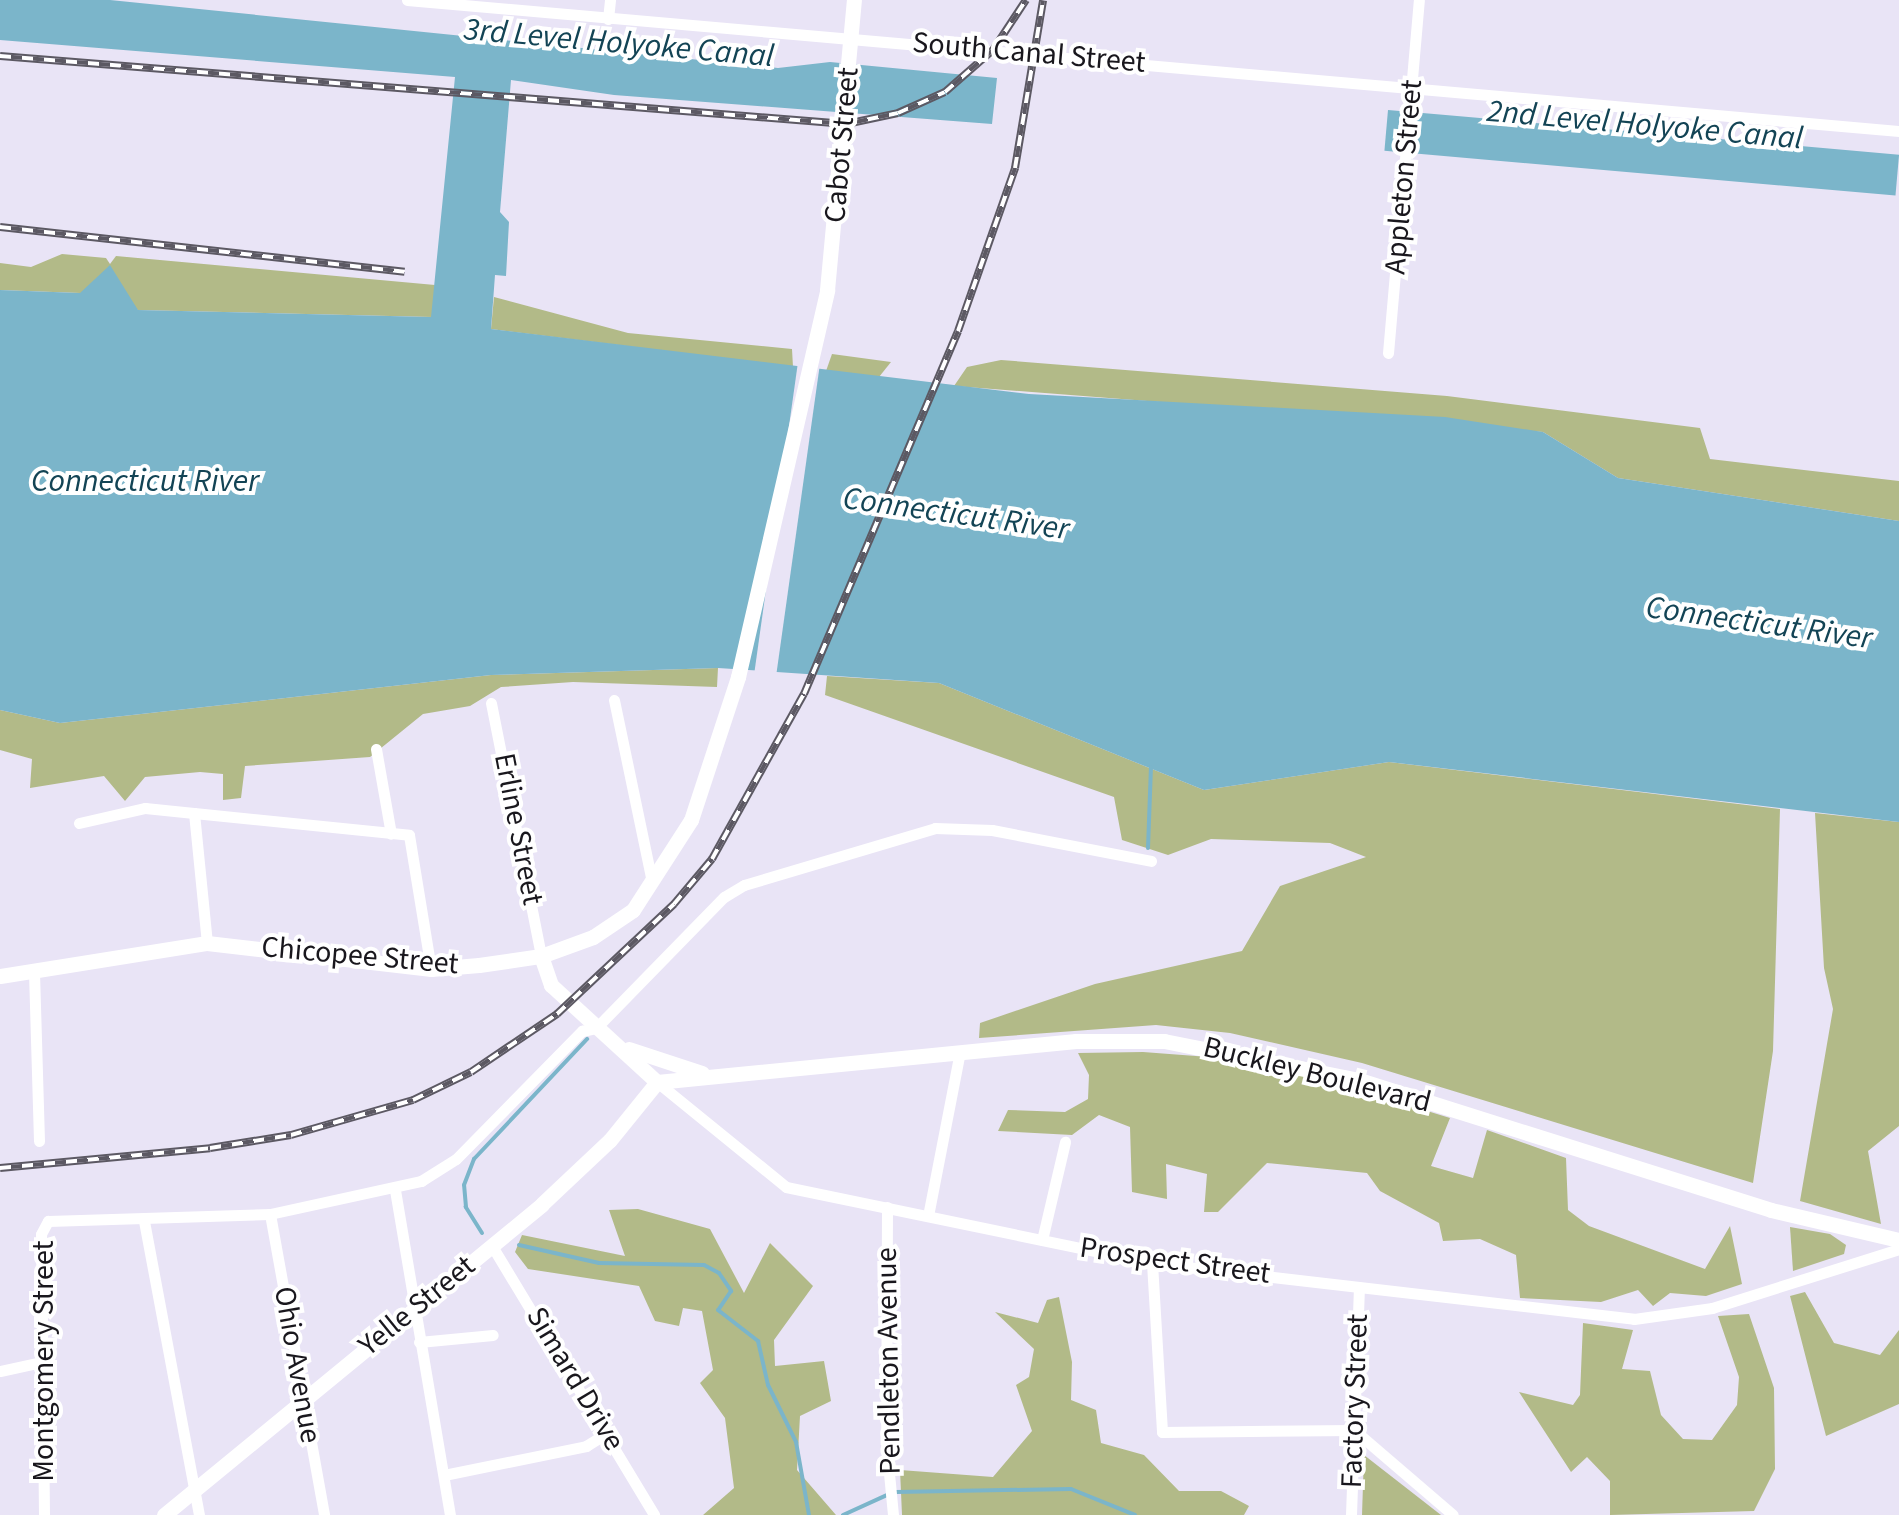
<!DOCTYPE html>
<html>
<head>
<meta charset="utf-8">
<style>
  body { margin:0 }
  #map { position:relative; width:1899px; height:1515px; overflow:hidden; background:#e9e4f6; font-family:"Source Sans 3",sans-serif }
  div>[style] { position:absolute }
  .forest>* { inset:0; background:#b2ba88 }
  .water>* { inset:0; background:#7bb5ca; transform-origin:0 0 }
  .pier>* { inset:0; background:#e9e4f6; transform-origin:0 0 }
  .stream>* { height:4px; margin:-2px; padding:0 2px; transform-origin:2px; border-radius:2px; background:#7bb5ca }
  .minor>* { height:11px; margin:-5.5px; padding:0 5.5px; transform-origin:5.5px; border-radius:5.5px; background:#fff }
  .major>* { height:15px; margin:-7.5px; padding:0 7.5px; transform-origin:7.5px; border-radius:7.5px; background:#fff }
  .rail>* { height:8px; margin-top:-4px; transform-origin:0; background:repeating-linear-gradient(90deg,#fff 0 11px,#5c5963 0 22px); box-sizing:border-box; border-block:2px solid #5c5963 }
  span { translate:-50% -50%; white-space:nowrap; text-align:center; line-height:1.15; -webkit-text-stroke:8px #fff; paint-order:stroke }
  .street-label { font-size:30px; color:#19171d }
  .water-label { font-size:32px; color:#134455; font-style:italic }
</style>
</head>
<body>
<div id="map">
  <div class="forest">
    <div style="clip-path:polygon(62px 254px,106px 258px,110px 264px,116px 256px,435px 285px,432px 317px,138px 310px,80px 293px,0 290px,0 263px,31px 267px)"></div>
    <div style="clip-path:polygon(494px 297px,628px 333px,792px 349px,793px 367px,491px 329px)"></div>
    <div style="clip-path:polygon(832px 354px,891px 362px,879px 377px,826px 371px)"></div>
    <div style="clip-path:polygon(1001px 360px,1447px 396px,1700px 428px,1710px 459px,1899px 481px,1899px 521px,1618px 478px,1543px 432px,954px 386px,967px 367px)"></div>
    <div style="clip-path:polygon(718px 668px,717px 687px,573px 682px,501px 687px,470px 706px,423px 714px,370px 757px,245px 766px,241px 798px,223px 800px,223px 774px,200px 772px,145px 777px,125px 801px,104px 776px,30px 788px,32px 759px,0 750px,0 710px,60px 723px,491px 675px)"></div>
    <div style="clip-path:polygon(827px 676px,939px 683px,1204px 790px,1389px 762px,1780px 809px,1773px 1051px,1753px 1183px,1362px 1063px,1230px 1033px,1156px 1025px,979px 1038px,980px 1023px,1095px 984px,1242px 951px,1280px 886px,1366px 857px,1330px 843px,1211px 839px,1168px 855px,1122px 840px,1114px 797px,825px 695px)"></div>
    <div style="clip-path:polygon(1815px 813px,1899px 822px,1899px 1126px,1868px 1151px,1881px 1224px,1800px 1201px,1833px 1009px,1824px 968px)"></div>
    <div style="clip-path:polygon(1143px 1052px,1222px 1058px,1343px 1085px,1450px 1118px,1431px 1166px,1473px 1178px,1487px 1130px,1566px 1158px,1568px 1210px,1589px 1226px,1705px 1269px,1730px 1226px,1742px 1284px,1706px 1296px,1670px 1293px,1653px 1306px,1638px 1290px,1601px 1302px,1520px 1298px,1516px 1255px,1480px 1239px,1443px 1241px,1439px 1223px,1380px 1191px,1367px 1173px,1267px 1163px,1218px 1212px,1204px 1212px,1207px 1174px,1166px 1164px,1167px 1199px,1132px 1192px,1130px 1127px,1099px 1115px,1072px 1135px,998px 1131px,1008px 1110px,1065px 1112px,1088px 1099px,1089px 1075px,1078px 1053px)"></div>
    <div style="clip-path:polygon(638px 1209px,710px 1229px,744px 1293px,770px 1243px,813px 1286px,774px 1340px,775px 1366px,824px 1361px,831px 1401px,800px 1416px,797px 1470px,836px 1515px,703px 1515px,734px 1488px,725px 1418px,700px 1383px,713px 1370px,702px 1311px,683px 1308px,679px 1326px,655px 1321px,639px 1286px,528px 1269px,515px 1252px,522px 1235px,625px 1256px,609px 1210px)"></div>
    <div style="clip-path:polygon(1790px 1227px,1830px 1234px,1846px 1245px,1844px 1254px,1793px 1271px)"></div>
    <div style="clip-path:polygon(1805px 1292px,1834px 1343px,1880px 1355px,1899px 1330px,1899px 1404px,1826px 1436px,1790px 1296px)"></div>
    <div style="clip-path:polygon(1059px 1297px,1072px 1362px,1071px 1400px,1096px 1410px,1101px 1443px,1144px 1455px,1179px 1491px,1221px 1491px,1249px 1506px,1244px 1515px,902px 1515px,900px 1470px,993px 1477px,1032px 1431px,1016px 1385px,1029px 1377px,1034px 1349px,995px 1312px,1038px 1323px,1047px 1300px)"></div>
    <div style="clip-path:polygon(1749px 1314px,1774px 1388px,1775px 1469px,1754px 1511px,1610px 1515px,1610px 1481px,1587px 1457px,1571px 1472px,1519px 1392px,1573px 1405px,1580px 1395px,1583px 1323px,1633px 1330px,1622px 1369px,1650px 1371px,1661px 1415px,1683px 1439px,1712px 1440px,1737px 1405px,1739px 1377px,1718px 1316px)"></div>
    <div style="clip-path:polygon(1364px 1455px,1441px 1515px,1362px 1515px)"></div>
  </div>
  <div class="water">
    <div style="clip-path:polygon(0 0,110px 0,778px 68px,830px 62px,997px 78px,992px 124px,614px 95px,511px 80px,500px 212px,509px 222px,506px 276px,495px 275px,491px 329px,1029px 394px,1445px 417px,1543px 432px,1618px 478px,1899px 521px,1899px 822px,1389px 762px,1204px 790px,939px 683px,718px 668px,491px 675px,60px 723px,0 710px,0 290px,80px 293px,110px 265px,138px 310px,431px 317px,455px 77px,0 40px)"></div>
    <div style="left:1388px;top:110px;width:513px;height:41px;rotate:5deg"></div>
  </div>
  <div class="pier">
    <div style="left:798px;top:362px;width:22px;height:320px;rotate:8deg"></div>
  </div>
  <div class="stream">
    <div style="left:1148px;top:848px;width:81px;rotate:-87.9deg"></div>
    <div style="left:482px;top:1233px;width:31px;rotate:-122deg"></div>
    <div style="left:466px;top:1207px;width:22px;rotate:-95deg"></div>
    <div style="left:464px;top:1185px;width:28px;rotate:-69deg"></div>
    <div style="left:474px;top:1159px;width:165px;rotate:-46.7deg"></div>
    <div style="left:519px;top:1245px;width:82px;rotate:12.7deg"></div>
    <div style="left:599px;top:1263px;width:105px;rotate:1.1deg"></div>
    <div style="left:704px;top:1265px;width:17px;rotate:28deg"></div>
    <div style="left:719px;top:1273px;width:22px;rotate:56deg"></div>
    <div style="left:731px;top:1291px;width:23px;rotate:124deg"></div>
    <div style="left:718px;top:1310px;width:51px;rotate:37.8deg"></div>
    <div style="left:758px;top:1341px;width:45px;rotate:77.2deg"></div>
    <div style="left:768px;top:1385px;width:64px;rotate:63.8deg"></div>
    <div style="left:796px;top:1442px;width:74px;rotate:79.9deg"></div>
    <div style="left:896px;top:1492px;width:175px;rotate:-1deg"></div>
    <div style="left:1071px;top:1489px;width:69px;rotate:22.1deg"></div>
    <div style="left:843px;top:1515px;width:48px;rotate:-24.4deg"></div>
  </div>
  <div class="minor">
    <div style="left:407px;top:0;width:1498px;rotate:5.02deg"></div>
    <div style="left:608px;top:19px;width:19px;rotate:-84deg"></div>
    <div style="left:1388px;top:353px;width:354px;rotate:-85deg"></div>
    <div style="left:614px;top:700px;width:186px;rotate:78.2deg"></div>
    <div style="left:491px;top:703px;width:258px;rotate:78.8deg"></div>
    <div style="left:376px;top:749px;width:86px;rotate:80deg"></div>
    <div style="left:194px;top:813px;width:216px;rotate:5.8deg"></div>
    <div style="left:409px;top:835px;width:136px;rotate:80.7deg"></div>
    <div style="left:79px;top:823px;width:68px;rotate:-12.8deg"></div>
    <div style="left:145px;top:808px;width:49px;rotate:5.8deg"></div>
    <div style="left:194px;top:813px;width:131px;rotate:84.3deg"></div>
    <div style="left:34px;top:972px;width:169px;rotate:88.3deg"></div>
    <div style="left:657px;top:1082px;width:166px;rotate:39.1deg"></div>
    <div style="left:786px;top:1187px;width:374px;rotate:11.7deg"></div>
    <div style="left:1152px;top:1263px;width:485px;rotate:6.6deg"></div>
    <div style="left:1634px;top:1319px;width:79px;rotate:-8deg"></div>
    <div style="left:1712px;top:1308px;width:196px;rotate:-17.5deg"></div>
    <div style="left:395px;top:1190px;width:330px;rotate:80.4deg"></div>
    <div style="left:887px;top:1207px;width:235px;rotate:90.2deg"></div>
    <div style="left:886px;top:1442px;width:73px;rotate:84.5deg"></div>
    <div style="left:270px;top:1214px;width:306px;rotate:79.8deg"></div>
    <div style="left:928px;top:1216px;width:167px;rotate:-79deg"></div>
    <div style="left:144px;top:1221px;width:299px;rotate:79.4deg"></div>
    <div style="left:1042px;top:1240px;width:101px;rotate:-76.8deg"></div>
    <div style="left:492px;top:1246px;width:314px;rotate:58.9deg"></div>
    <div style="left:1152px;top:1263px;width:169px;rotate:86.6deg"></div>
    <div style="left:1162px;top:1432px;width:192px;rotate:-0.6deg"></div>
    <div style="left:419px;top:1342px;width:74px;rotate:-5.4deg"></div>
    <div style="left:0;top:1371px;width:43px;rotate:-12.1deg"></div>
    <div style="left:1354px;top:1430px;width:130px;rotate:40.6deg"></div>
    <div style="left:444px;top:1475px;width:145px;rotate:-11.5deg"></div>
    <div style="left:586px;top:1446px;width:26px;rotate:-32deg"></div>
    <div style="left:44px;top:1515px;width:281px;rotate:-90.6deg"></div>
    <div style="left:41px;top:1234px;width:15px;rotate:-62deg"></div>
    <div style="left:48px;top:1221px;width:222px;rotate:-1.8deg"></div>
    <div style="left:270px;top:1214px;width:155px;rotate:-12.3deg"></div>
    <div style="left:421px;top:1181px;width:41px;rotate:-32.2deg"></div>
    <div style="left:456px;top:1159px;width:180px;rotate:-45.5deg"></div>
    <div style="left:582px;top:1031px;width:14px;rotate:-12deg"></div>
    <div style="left:596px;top:1028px;width:183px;rotate:-45.7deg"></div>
    <div style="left:724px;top:897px;width:23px;rotate:-31deg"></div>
    <div style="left:744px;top:885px;width:199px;rotate:-16.6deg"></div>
    <div style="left:935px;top:828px;width:57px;rotate:2deg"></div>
    <div style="left:992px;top:830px;width:162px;rotate:11deg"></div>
    <div style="left:1351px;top:1515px;width:228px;rotate:-88deg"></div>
  </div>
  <div class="major">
    <div style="left:541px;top:956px;width:31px;rotate:71deg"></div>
    <div style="left:551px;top:985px;width:144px;rotate:42.5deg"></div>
    <div style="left:0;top:976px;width:210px;rotate:-9.1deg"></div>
    <div style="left:207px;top:943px;width:226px;rotate:6.6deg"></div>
    <div style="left:431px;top:969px;width:48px;rotate:-4.8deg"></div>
    <div style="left:479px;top:965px;width:63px;rotate:-8.3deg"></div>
    <div style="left:541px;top:956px;width:55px;rotate:-20.1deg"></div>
    <div style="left:593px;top:937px;width:48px;rotate:-34deg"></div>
    <div style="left:633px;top:910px;width:107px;rotate:-57.2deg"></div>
    <div style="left:691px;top:820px;width:151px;rotate:-71.8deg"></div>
    <div style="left:738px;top:677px;width:397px;rotate:-77deg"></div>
    <div style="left:827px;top:290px;width:291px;rotate:-84.7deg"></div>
    <div style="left:629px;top:1049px;width:77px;rotate:18.2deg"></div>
    <div style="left:657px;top:1082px;width:421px;rotate:-5.6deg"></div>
    <div style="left:1076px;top:1041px;width:88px"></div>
    <div style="left:1164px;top:1041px;width:199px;rotate:11.3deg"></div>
    <div style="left:1359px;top:1080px;width:432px;rotate:17.5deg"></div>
    <div style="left:1771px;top:1210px;width:131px;rotate:13.2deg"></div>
    <div style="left:164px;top:1515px;width:489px;rotate:-39.4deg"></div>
    <div style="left:542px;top:1204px;width:93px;rotate:-43.3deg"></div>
    <div style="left:610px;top:1140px;width:75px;rotate:-51deg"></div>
  </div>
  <div class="rail">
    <div style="left:0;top:56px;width:849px;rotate:4.6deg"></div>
    <div style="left:846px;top:124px;width:53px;rotate:-11.9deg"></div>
    <div style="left:898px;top:113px;width:51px;rotate:-24.1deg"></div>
    <div style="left:945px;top:92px;width:64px;rotate:-41.2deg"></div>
    <div style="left:993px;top:50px;width:60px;rotate:-56.6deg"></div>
    <div style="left:0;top:227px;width:407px;rotate:6.3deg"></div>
    <div style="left:0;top:1168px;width:211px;rotate:-5.4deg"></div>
    <div style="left:210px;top:1148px;width:82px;rotate:-9.1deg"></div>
    <div style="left:291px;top:1135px;width:127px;rotate:-16deg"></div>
    <div style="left:413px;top:1100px;width:64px;rotate:-25.8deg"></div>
    <div style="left:471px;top:1072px;width:104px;rotate:-34deg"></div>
    <div style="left:557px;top:1014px;width:161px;rotate:-43.2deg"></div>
    <div style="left:674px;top:904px;width:59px;rotate:-49.8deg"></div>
    <div style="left:712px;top:859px;width:189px;rotate:-60.9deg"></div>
    <div style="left:804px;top:694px;width:394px;rotate:-67deg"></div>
    <div style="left:958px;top:331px;width:173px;rotate:-70.7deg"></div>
    <div style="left:1015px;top:168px;width:170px;rotate:-80.5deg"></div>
  </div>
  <div class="street-label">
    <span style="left:1029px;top:53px;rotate:5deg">South Canal Street</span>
    <span style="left:842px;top:145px;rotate:-85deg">Cabot Street</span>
    <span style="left:1404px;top:177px;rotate:-85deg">Appleton Street</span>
    <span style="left:518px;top:829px;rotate:79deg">Erline Street</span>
    <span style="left:360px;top:956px;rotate:5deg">Chicopee Street</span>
    <span style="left:1317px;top:1075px;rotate:14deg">Buckley Boulevard</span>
    <span style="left:1175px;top:1261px;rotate:8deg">Prospect Street</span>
    <span style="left:417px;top:1306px;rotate:-39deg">Yelle Street</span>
    <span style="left:44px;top:1361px;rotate:-90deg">Montgomery Street</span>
    <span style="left:889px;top:1361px;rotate:-91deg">Pendleton Avenue</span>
    <span style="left:297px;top:1365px;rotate:80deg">Ohio Avenue</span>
    <span style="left:575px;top:1379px;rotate:59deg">Simard Drive</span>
    <span style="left:1355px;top:1401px;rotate:-88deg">Factory Street</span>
  </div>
  <div class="water-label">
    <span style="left:619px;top:43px;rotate:5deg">3rd Level Holyoke Canal</span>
    <span style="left:1645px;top:125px;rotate:5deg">2nd Level Holyoke Canal</span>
    <span style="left:145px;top:481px">Connecticut River</span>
    <span style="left:956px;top:514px;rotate:8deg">Connecticut River</span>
    <span style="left:1759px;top:623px;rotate:8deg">Connecticut River</span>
  </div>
</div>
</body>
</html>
